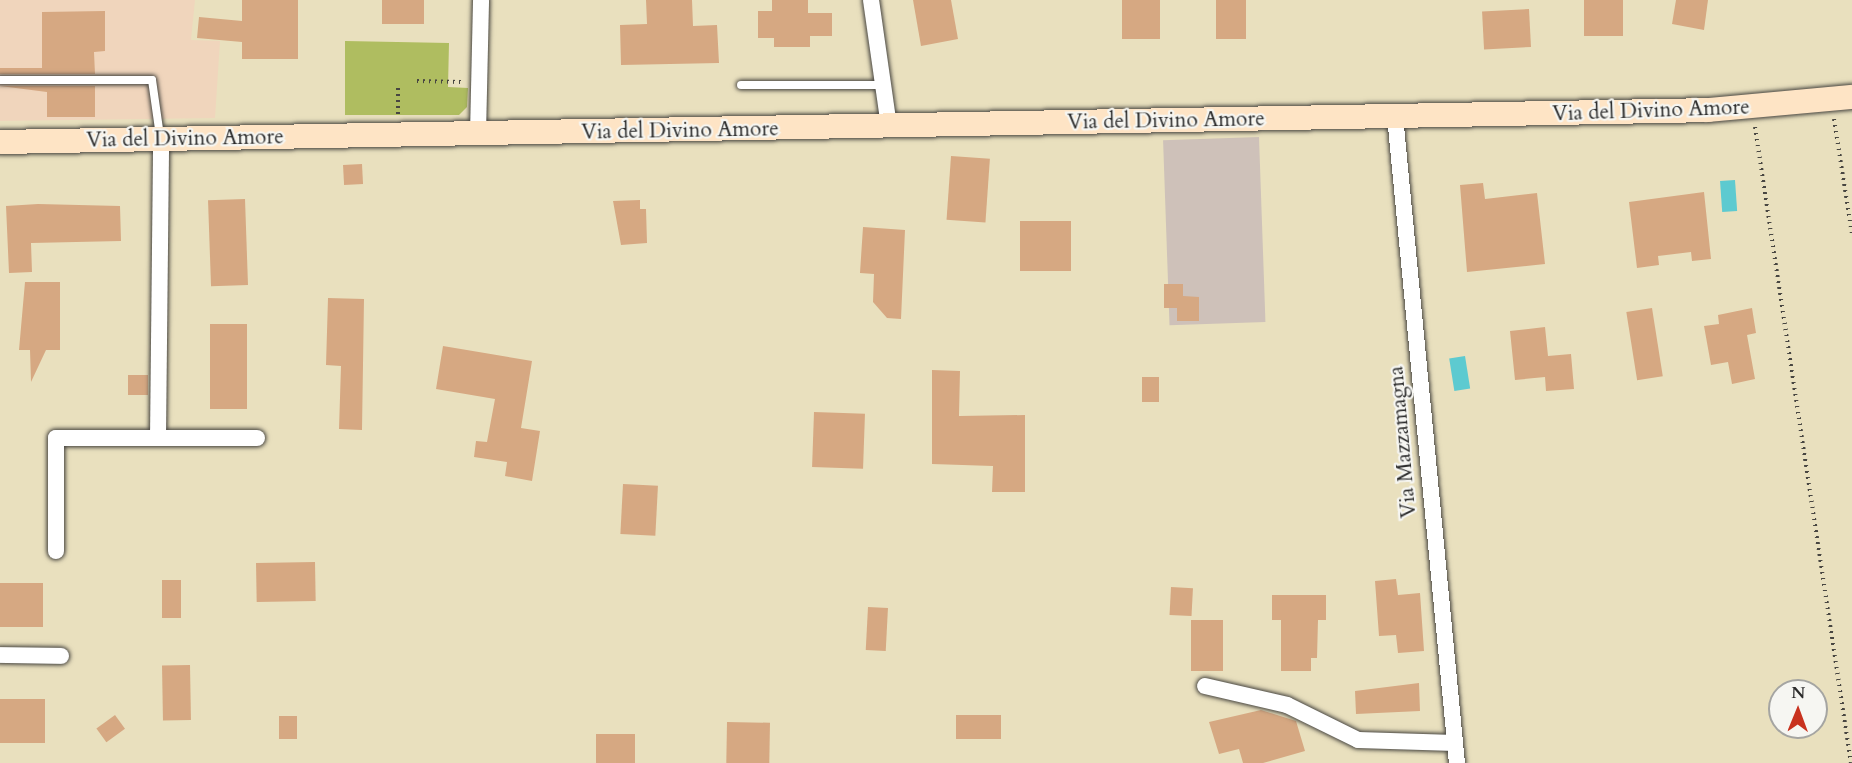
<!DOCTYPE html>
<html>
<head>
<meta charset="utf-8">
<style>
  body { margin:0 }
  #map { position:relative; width:1852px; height:763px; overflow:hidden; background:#e9e0be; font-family:Cardo,serif }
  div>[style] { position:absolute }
  .built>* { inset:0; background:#f0d5bc }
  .industrial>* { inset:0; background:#cec1b9; transform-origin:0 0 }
  .green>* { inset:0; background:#afbd60 }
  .water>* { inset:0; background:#5dcad0; transform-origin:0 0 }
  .building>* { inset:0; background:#d6a882; transform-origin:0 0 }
  .path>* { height:4px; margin-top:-2px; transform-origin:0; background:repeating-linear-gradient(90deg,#484641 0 1.5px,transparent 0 6px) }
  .roads { filter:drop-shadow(0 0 2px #484641) drop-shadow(0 0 2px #484641) }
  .service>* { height:8px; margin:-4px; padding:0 4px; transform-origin:4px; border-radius:4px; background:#fff }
  .minor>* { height:16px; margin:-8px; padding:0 8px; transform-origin:8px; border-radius:8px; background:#fff }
  .secondary>* { height:24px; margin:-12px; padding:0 12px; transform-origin:12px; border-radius:12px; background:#fee4c5 }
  span { translate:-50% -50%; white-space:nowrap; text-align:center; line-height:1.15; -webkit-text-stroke:4.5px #f6f6f2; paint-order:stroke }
  .street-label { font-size:21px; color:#2b2b2b }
  .north { position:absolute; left:1768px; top:679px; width:60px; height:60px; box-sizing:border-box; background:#f6f6f2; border:2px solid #a5a5a2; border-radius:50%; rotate:1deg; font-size:16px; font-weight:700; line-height:24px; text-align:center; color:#2b2b2b }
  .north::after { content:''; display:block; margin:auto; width:21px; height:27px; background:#c8321e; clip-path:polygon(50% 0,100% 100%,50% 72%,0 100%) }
</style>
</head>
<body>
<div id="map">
  <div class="built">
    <div style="clip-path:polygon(0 0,195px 0,191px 40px,220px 41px,215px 118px,0 121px)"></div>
  </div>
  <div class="industrial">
    <div style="left:1259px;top:137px;width:185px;height:96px;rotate:88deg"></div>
  </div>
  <div class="green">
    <div style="clip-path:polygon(345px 41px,449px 43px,448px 87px,468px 88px,467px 107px,459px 115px,345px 115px)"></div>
  </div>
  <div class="water">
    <div style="left:1735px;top:180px;width:31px;height:15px;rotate:86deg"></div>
    <div style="left:1465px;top:356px;width:33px;height:16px;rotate:81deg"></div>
  </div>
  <div class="building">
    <div style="clip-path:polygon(242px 0,298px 0,298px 59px,242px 59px,242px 42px,197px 38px,199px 17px,242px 21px)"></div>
    <div style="left:382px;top:0;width:42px;height:24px"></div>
    <div style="clip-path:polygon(646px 0,692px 0,693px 26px,717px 25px,719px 63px,621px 65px,620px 25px,647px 24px)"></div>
    <div style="clip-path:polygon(772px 0,808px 0,808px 13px,832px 13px,832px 36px,810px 36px,810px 47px,774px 47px,774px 38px,758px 38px,758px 11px,772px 11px)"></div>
    <div style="clip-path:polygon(913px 0,951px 0,958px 39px,921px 46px)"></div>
    <div style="left:1122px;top:0;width:38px;height:39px"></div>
    <div style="left:1216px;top:0;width:30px;height:39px"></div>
    <div style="left:1584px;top:0;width:39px;height:36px"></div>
    <div style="clip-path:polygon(1676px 0,1708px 0,1704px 30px,1672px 24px)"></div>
    <div style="left:1529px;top:9px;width:38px;height:47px;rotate:87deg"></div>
    <div style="clip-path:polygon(105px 11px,105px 51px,94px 52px,95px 74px,0 74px,0 68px,42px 68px,42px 12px)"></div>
    <div style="clip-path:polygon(0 86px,95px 86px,95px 117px,47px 117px,47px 92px)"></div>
    <div style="left:951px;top:156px;width:39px;height:64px;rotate:4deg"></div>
    <div style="left:362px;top:164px;width:20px;height:19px;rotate:87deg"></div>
    <div style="clip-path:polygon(1483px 183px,1485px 199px,1537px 193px,1545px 264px,1467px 272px,1460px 185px)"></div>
    <div style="clip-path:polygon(1704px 192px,1711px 259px,1692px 261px,1691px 252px,1658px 256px,1659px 265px,1637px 268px,1629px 202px)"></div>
    <div style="left:245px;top:199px;width:86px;height:37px;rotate:88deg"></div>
    <div style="clip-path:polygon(640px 200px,640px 209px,646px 209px,647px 243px,621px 245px,613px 201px)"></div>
    <div style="clip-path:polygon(38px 204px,120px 206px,121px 241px,31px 243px,32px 272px,9px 273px,6px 206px)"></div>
    <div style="left:1020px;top:221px;width:51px;height:50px"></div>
    <div style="clip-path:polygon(863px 227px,905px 230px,901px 319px,887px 318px,873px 302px,874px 274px,860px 273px)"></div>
    <div style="clip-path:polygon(25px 282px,60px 282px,60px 350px,46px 350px,31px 382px,30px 350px,19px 350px)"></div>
    <div style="clip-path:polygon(1164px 284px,1183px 284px,1183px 296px,1199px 297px,1199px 321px,1177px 321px,1177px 308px,1164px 308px)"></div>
    <div style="clip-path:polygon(328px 298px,364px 299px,362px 430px,339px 429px,341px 366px,326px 365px)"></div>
    <div style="left:1652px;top:308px;width:69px;height:26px;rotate:81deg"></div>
    <div style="clip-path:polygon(1752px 308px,1756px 333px,1747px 335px,1755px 379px,1732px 384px,1728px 362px,1711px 365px,1704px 326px,1719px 324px,1718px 315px)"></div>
    <div style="left:210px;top:324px;width:37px;height:85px"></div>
    <div style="clip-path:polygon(1545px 327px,1548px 356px,1571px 354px,1574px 389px,1546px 391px,1545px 377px,1515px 380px,1510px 331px)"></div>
    <div style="clip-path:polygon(443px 346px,532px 361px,521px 428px,540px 431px,532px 481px,505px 476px,507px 462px,474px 457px,476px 441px,487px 442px,495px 399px,436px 389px)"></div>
    <div style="clip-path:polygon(932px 370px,960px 371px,959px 416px,1025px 415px,1025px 492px,992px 492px,993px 466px,932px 464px)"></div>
    <div style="left:148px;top:375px;width:20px;height:20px;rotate:90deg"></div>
    <div style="left:1142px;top:377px;width:17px;height:25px"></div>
    <div style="left:814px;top:412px;width:51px;height:55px;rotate:2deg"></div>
    <div style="left:623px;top:484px;width:35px;height:50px;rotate:3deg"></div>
    <div style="left:315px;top:562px;width:39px;height:59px;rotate:89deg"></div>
    <div style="clip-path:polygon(1396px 579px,1398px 595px,1420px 593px,1424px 651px,1398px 653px,1396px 635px,1379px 636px,1375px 581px)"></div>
    <div style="left:162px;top:580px;width:19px;height:38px"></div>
    <div style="left:43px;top:583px;width:44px;height:43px;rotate:90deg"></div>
    <div style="left:1171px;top:587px;width:22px;height:28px;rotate:3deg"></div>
    <div style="clip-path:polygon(1272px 595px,1326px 595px,1326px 620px,1318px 620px,1317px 658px,1311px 658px,1311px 671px,1281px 671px,1281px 620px,1272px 620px)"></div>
    <div style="left:868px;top:607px;width:20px;height:43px;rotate:3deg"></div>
    <div style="left:1223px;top:620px;width:51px;height:32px;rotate:90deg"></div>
    <div style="left:190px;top:665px;width:55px;height:28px;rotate:89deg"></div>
    <div style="clip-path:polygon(1419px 683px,1420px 711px,1356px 714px,1355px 691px)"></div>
    <div style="left:0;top:699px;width:45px;height:44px"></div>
    <div style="clip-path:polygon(1261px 710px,1296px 721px,1305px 751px,1263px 763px,1243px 763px,1239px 749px,1219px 754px,1209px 722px)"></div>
    <div style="left:115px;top:715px;width:17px;height:23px;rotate:54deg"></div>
    <div style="left:956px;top:715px;width:45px;height:24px"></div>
    <div style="left:279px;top:716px;width:18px;height:23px"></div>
    <div style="left:727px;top:722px;width:43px;height:41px;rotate:1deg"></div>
    <div style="left:596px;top:734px;width:39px;height:29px"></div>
  </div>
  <div class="path">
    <div style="left:417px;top:81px;width:44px;rotate:1.3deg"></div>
    <div style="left:398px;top:114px;width:26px;rotate:-90deg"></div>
    <div style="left:1834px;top:119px;width:116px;rotate:81.1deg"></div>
    <div style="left:1755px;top:127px;width:643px;rotate:81.42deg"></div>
  </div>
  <div class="roads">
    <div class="service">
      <div style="left:0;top:80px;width:152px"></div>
      <div style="left:152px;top:80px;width:57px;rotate:81.9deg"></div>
      <div style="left:741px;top:85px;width:142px"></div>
    </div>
    <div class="minor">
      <div style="left:871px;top:0;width:128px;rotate:81.9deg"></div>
      <div style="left:1395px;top:116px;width:650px;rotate:84.53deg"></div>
      <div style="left:478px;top:134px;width:134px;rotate:-88.7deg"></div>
      <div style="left:158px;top:438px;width:298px;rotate:-89.4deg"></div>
      <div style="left:56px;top:551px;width:113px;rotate:-90deg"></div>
      <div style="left:56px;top:438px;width:201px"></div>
      <div style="left:0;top:655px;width:61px;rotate:0.9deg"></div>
      <div style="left:1205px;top:686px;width:84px;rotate:13deg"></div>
      <div style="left:1287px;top:705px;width:79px;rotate:26.2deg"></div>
      <div style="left:1358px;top:740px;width:97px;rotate:1.8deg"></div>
    </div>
    <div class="secondary">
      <div style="left:0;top:142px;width:1708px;rotate:-1.07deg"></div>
      <div style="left:1708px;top:110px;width:145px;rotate:-5.2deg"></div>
    </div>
  </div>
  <div class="street-label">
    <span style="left:1651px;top:111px;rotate:-2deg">Via del Divino Amore</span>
    <span style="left:1166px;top:121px;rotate:-1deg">Via del Divino Amore</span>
    <span style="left:680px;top:131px;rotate:-1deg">Via del Divino Amore</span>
    <span style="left:185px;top:139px;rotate:-1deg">Via del Divino Amore</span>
    <span style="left:1403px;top:442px;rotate:-95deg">Via Mazzamagna</span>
  </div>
  <div class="north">N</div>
</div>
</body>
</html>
